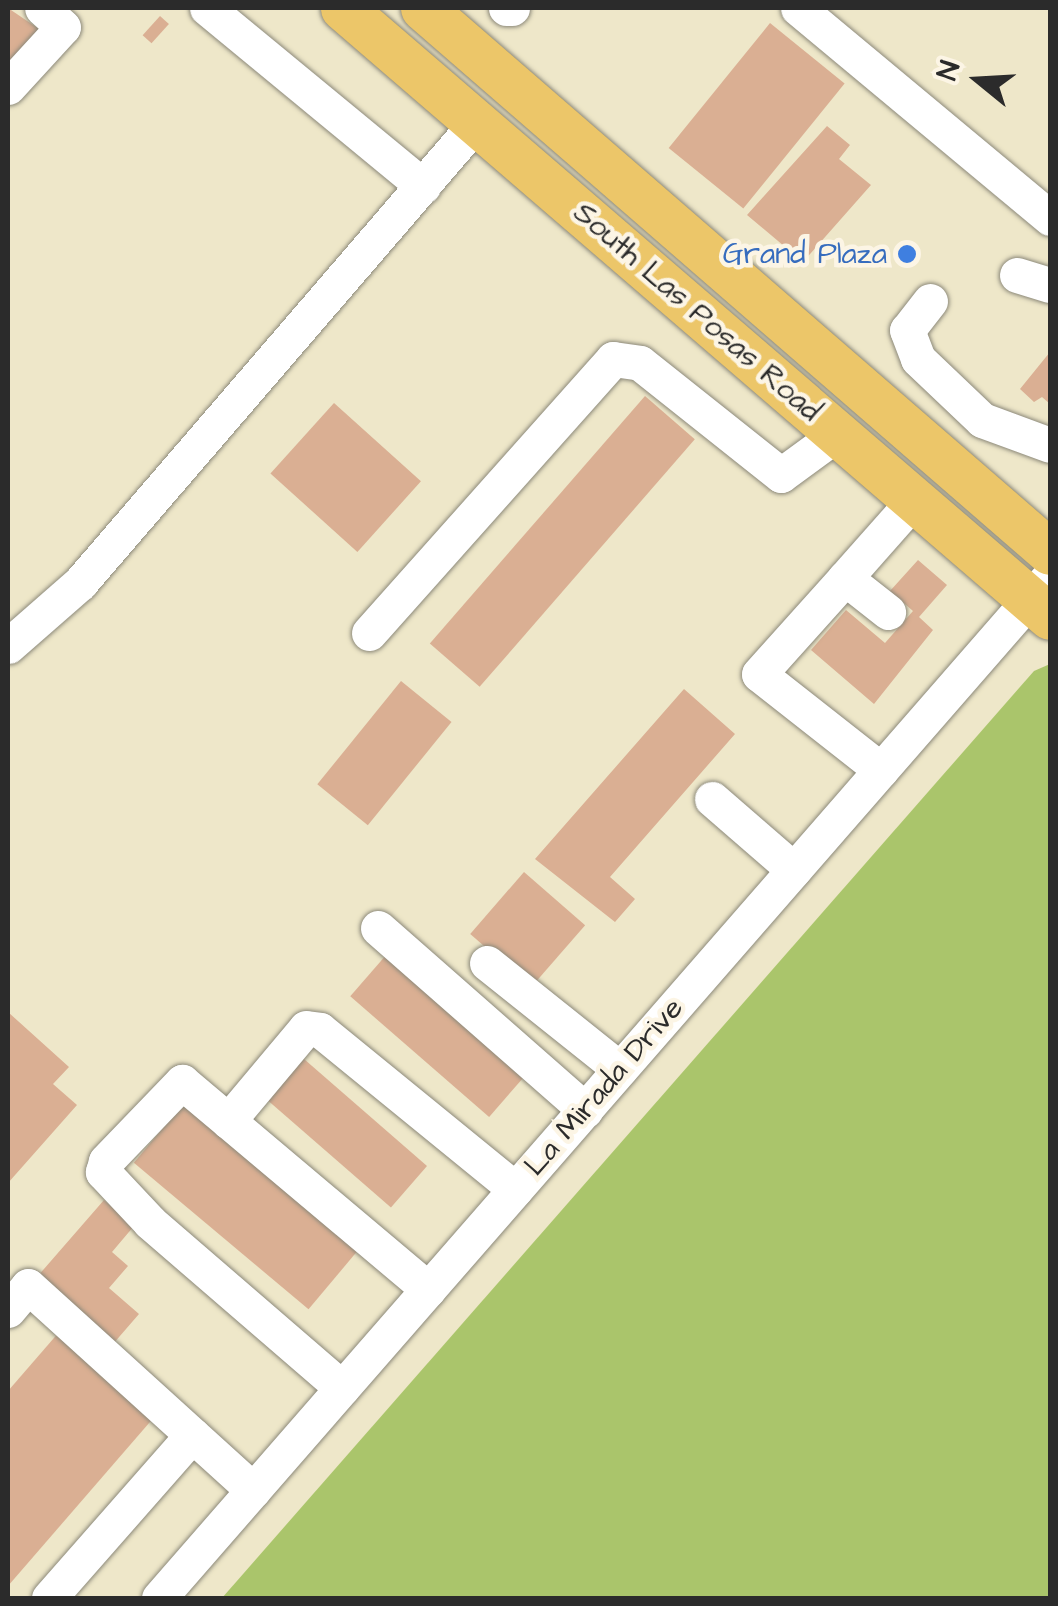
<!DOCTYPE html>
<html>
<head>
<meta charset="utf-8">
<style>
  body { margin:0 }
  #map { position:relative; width:1058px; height:1606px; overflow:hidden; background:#eee7c9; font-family:"Architects Daughter",sans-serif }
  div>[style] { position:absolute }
  .green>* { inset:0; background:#aac56b }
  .building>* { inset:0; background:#daaf93; transform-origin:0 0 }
  .roads { filter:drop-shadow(0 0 2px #8c897a) drop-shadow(0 0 2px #8c897a) }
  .minor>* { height:35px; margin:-17.5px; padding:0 17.5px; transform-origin:17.5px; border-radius:17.5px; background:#fff }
  .major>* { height:45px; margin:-22.5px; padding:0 22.5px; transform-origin:22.5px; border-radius:22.5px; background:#ecc669 }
  .dots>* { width:28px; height:28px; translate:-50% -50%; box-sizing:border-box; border:5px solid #fcf5e5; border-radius:50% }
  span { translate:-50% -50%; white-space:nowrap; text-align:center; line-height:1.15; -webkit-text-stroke:9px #fcf5e5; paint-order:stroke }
  .shop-label { font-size:30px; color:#366cbe }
  .right { translate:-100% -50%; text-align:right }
  .street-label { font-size:30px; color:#2b2b2b }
  .frame { position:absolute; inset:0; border:10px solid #2b2b2b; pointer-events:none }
  .north { position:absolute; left:928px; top:30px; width:100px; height:100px; -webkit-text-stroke:8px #fcf5e5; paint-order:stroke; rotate:288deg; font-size:28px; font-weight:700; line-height:40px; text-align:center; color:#2b2b2b }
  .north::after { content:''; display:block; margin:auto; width:35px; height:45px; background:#2b2b2b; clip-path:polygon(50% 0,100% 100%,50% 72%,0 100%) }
</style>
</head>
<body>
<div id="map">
  <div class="green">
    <div style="clip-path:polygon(1050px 664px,1050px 1598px,222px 1598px,1034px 671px)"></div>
  </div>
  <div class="building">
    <div style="clip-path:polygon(8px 8px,39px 29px,8px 67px)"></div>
    <div style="left:160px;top:16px;width:12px;height:26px;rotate:42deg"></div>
    <div style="left:770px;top:23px;width:96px;height:161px;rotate:39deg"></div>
    <div style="clip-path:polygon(827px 126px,850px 145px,839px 159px,871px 185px,803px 262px,747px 215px)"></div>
    <div style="clip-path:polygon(1050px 352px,1050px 404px,1042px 397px,1034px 402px,1020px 389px)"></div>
    <div style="left:645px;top:396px;width:66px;height:328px;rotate:41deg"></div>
    <div style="left:334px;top:403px;width:117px;height:95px;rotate:42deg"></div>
    <div style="clip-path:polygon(918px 560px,947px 585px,919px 617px,933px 630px,874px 704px,811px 650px,846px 610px,885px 643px,913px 611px,890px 591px)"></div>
    <div style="left:401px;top:681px;width:65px;height:133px;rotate:39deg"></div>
    <div style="clip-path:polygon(684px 689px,735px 734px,610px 877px,635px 899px,615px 922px,535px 859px)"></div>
    <div style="left:524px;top:872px;width:81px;height:82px;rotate:41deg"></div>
    <div style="left:387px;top:954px;width:184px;height:56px;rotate:41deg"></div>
    <div style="clip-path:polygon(8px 1012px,69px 1067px,53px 1084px,77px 1105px,8px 1183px)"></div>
    <div style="left:304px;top:1059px;width:163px;height:55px;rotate:41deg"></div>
    <div style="left:184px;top:1103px;width:228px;height:78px;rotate:40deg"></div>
    <div style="clip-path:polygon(104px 1200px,134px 1226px,112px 1252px,128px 1266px,109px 1288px,139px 1314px,113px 1344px,37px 1277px)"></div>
    <div style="clip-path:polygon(60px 1331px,156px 1415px,8px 1586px,8px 1391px)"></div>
  </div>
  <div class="roads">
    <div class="minor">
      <div style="left:207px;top:8px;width:280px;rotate:39.5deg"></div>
      <div style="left:506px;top:8px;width:6px"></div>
      <div style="left:798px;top:8px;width:328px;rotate:39.8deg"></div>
      <div style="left:8px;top:87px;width:81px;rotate:-47.5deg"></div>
      <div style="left:63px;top:27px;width:28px;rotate:-138deg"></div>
      <div style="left:1017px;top:275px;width:34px;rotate:17deg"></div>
      <div style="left:930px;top:301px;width:37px;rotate:128deg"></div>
      <div style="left:907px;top:330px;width:31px;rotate:69deg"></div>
      <div style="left:918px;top:359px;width:88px;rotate:43.6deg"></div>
      <div style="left:982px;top:420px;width:72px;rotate:20.2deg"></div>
      <div style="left:845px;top:578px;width:104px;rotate:-48.5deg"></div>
      <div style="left:369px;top:633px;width:367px;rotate:-48.3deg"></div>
      <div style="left:613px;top:359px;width:27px;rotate:8deg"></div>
      <div style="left:640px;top:363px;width:180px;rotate:38.5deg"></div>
      <div style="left:781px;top:475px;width:69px;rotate:-36.2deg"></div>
      <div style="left:8px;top:646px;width:96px;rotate:-41.2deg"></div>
      <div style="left:80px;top:583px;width:608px;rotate:-49.27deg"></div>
      <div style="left:881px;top:770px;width:155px;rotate:-141.8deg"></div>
      <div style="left:759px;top:674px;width:129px;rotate:-48.1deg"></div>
      <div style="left:845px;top:578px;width:55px;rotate:38.3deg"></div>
      <div style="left:712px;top:799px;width:108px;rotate:40.9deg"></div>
      <div style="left:378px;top:928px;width:276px;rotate:41.3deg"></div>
      <div style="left:487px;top:963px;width:170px;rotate:38.6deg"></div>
      <div style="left:228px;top:1121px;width:121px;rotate:-50deg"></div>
      <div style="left:306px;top:1028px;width:14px;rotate:8deg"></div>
      <div style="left:320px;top:1030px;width:252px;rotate:39.2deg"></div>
      <div style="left:8px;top:1310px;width:31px;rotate:-50deg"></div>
      <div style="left:28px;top:1286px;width:304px;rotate:42.2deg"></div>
      <div style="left:342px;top:1388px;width:254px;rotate:-139.2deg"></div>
      <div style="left:150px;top:1222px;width:69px;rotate:-133.2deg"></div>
      <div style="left:103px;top:1172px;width:11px;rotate:-75deg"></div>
      <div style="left:106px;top:1161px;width:110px;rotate:-46.1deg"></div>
      <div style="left:182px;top:1082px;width:322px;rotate:40.1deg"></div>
      <div style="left:49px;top:1598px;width:217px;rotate:-48.7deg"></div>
      <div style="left:159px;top:1598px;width:1356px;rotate:-48.92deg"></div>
    </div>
    <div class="major">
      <div style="left:343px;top:8px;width:933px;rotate:40.74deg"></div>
      <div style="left:423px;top:8px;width:830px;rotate:40.95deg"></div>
    </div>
  </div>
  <div class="dots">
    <div style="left:907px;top:254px;background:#3f7fe0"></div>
  </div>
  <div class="shop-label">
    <span class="right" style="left:887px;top:254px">Grand Plaza</span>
  </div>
  <div class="street-label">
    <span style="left:697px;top:312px;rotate:41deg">South Las Posas Road</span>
    <span style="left:604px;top:1087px;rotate:-49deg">La Mirada Drive</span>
  </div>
  <div class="frame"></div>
  <div class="north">N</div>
</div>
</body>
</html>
